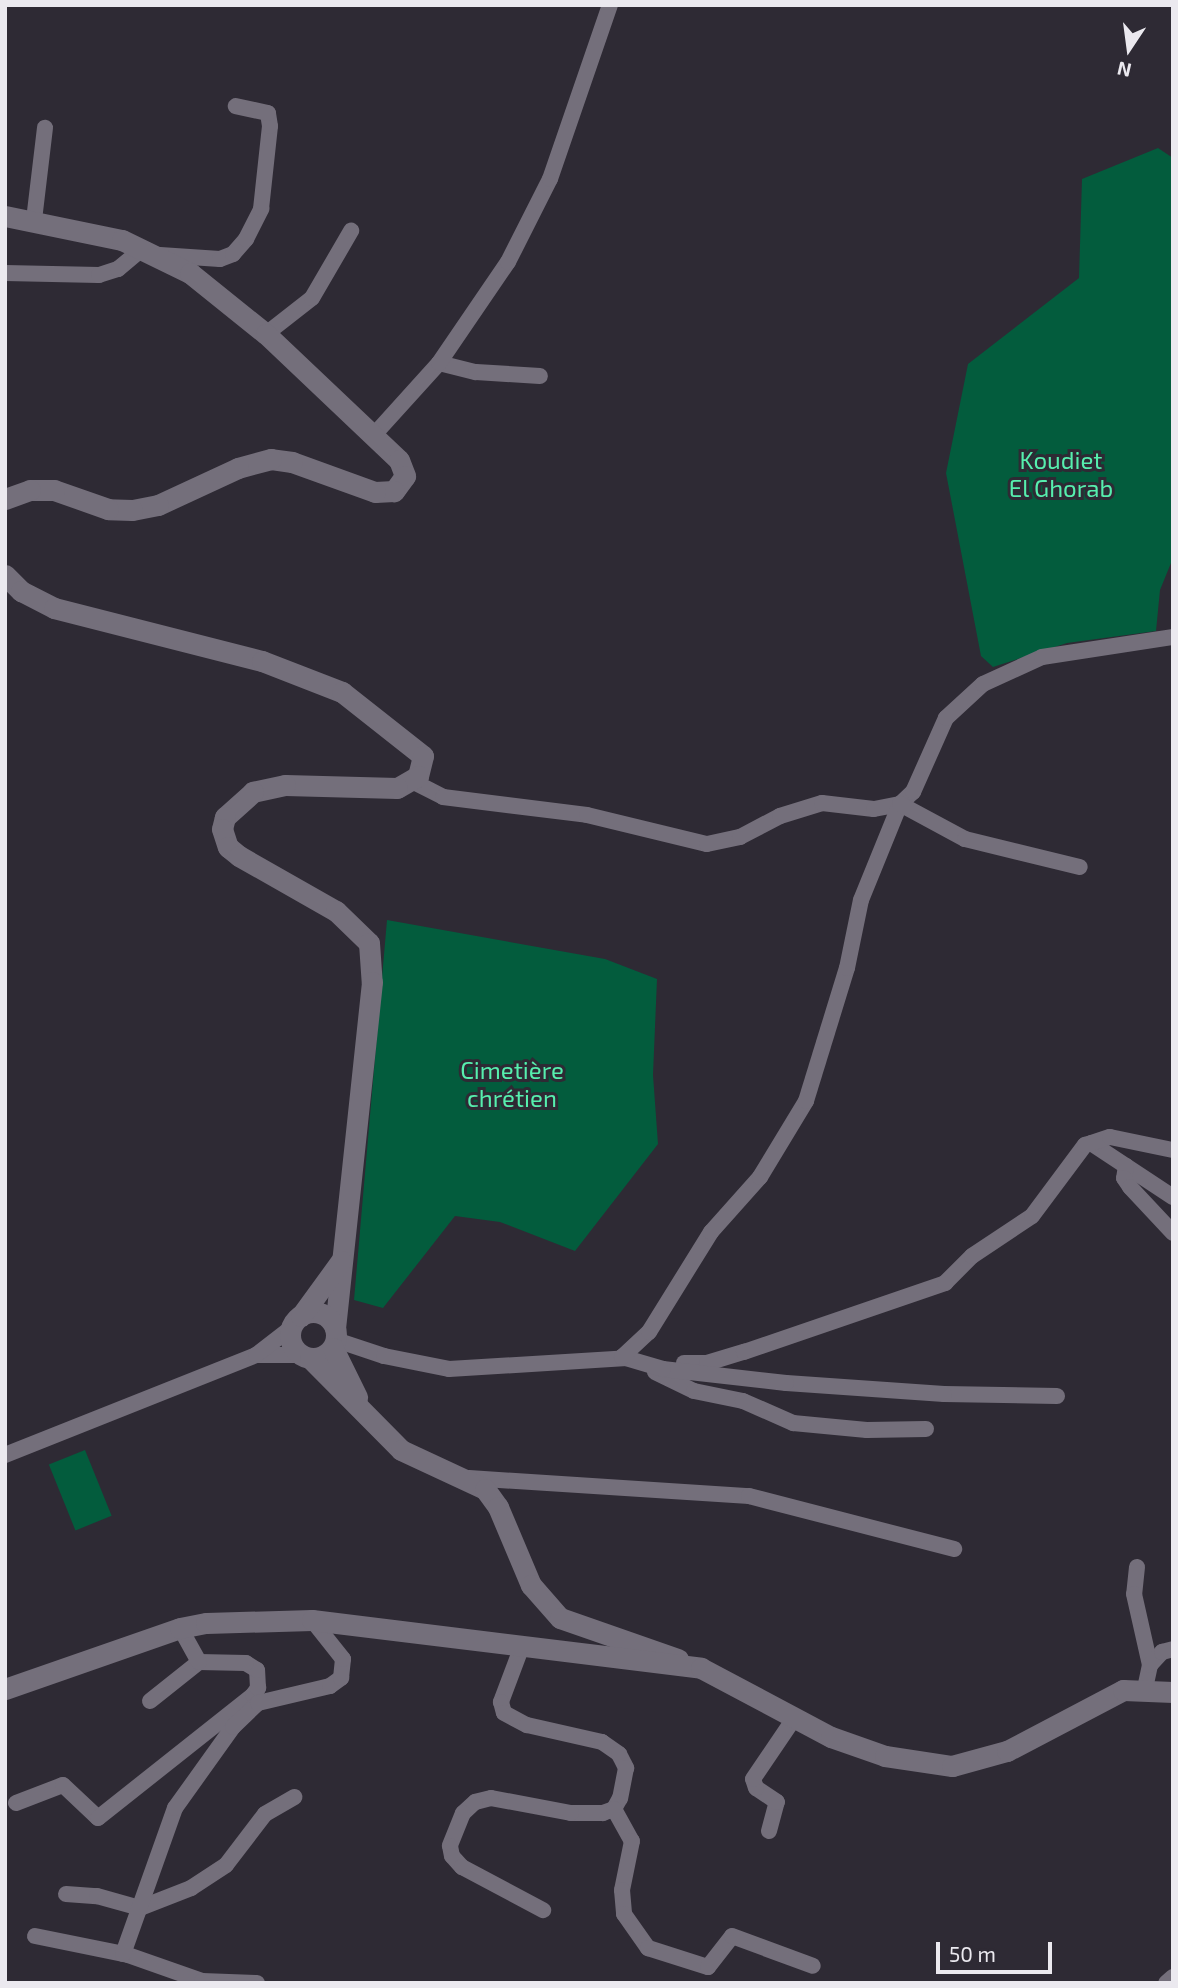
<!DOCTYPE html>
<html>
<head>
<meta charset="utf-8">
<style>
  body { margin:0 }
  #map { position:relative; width:1178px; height:1988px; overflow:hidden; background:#2e2a34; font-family:"Exo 2",sans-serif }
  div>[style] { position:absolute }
  .green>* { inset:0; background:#035c3d; transform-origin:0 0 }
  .minor>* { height:16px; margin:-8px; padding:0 8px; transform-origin:8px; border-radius:8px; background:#746f7b }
  .secondary>* { height:21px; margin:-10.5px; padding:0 10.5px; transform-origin:10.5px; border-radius:10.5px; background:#746f7b }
  .secondary>.ring { margin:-10.5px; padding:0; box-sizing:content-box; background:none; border:21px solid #746f7b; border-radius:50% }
  span { translate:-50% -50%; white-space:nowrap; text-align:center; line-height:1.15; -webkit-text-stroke:6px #2e2a34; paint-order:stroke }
  .park-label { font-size:24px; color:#56efae }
  .frame { position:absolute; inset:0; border:7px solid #ebe9ef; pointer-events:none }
  .north { position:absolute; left:1094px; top:14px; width:70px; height:70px; -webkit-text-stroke:5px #2e2a34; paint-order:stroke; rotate:193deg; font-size:19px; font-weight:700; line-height:28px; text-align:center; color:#ebe9ef }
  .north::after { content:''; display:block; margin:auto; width:24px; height:32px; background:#ebe9ef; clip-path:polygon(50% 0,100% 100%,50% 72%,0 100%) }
  .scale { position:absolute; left:936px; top:1942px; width:116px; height:32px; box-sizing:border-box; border:4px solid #ebe9ef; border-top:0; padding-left:9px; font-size:21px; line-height:24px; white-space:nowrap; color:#ebe9ef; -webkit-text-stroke:5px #2e2a34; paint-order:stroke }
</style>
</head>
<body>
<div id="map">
  <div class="green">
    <div style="clip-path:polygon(1158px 148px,1173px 158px,1173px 558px,1160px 590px,1156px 631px,1067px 643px,993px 667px,981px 656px,946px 473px,968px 364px,1079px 278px,1082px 179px)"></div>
    <div style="clip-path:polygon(387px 920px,605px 959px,657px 979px,653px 1075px,658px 1144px,575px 1251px,500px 1222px,455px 1216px,383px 1308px,354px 1300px)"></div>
    <div style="left:85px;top:1450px;width:71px;height:39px;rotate:68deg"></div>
  </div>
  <div class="minor">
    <div style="left:34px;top:220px;width:93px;rotate:-83.2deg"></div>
    <div style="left:160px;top:255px;width:60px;rotate:3.8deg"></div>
    <div style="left:220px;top:259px;width:14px;rotate:-21deg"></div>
    <div style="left:233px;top:254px;width:20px;rotate:-49deg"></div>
    <div style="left:246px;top:239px;width:34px;rotate:-63deg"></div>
    <div style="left:261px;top:209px;width:83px;rotate:-83.8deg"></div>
    <div style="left:270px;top:126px;width:13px;rotate:-99deg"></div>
    <div style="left:268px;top:113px;width:33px;rotate:-168deg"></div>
    <div style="left:5px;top:273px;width:94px;rotate:1.2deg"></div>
    <div style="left:99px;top:275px;width:20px;rotate:-18deg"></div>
    <div style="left:118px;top:269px;width:31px;rotate:-40deg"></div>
    <div style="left:266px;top:334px;width:58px;rotate:-38deg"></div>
    <div style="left:312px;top:298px;width:78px;rotate:-59.8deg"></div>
    <div style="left:439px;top:363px;width:38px;rotate:14deg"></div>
    <div style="left:476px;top:372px;width:64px;rotate:3.6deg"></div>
    <div style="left:373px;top:436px;width:98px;rotate:-47.9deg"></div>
    <div style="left:439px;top:363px;width:122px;rotate:-55.7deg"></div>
    <div style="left:508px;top:262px;width:93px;rotate:-63.2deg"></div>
    <div style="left:550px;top:179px;width:184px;rotate:-71deg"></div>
    <div style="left:412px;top:781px;width:35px;rotate:27deg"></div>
    <div style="left:443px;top:797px;width:145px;rotate:7.1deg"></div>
    <div style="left:587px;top:815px;width:123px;rotate:13.6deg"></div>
    <div style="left:707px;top:844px;width:34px;rotate:-12deg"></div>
    <div style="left:740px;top:837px;width:45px;rotate:-27.7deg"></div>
    <div style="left:780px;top:816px;width:44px;rotate:-17.2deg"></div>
    <div style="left:822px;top:803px;width:52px;rotate:6.6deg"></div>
    <div style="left:874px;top:809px;width:26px;rotate:-11deg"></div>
    <div style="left:900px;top:804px;width:18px;rotate:-43deg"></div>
    <div style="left:913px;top:792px;width:81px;rotate:-66deg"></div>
    <div style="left:946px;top:718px;width:50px;rotate:-42.6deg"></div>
    <div style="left:983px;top:684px;width:65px;rotate:-24.6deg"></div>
    <div style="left:1042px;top:657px;width:133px;rotate:-8.7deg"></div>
    <div style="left:1091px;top:1143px;width:98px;rotate:33.4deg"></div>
    <div style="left:1126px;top:1166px;width:12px;rotate:99deg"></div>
    <div style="left:1124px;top:1178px;width:11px;rotate:56deg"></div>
    <div style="left:1130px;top:1187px;width:63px;rotate:46.9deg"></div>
    <div style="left:336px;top:1340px;width:51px;rotate:18.4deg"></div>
    <div style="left:384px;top:1356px;width:66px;rotate:11.3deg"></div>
    <div style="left:449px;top:1369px;width:182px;rotate:-3.5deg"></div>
    <div style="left:256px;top:1355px;width:47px"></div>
    <div style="left:684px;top:1363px;width:23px"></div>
    <div style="left:707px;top:1363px;width:39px;rotate:-17deg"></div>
    <div style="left:744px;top:1352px;width:213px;rotate:-18.9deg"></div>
    <div style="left:945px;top:1283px;width:38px;rotate:-45deg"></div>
    <div style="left:972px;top:1256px;width:72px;rotate:-33.7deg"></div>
    <div style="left:1032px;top:1216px;width:89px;rotate:-53.3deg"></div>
    <div style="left:1085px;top:1145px;width:26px;rotate:-18deg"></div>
    <div style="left:1110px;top:1137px;width:64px;rotate:11.7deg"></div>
    <div style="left:655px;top:1372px;width:43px;rotate:26deg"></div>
    <div style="left:694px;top:1391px;width:50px;rotate:11.5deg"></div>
    <div style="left:743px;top:1401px;width:55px;rotate:23.7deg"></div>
    <div style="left:793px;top:1423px;width:74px;rotate:5.4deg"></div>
    <div style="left:867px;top:1430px;width:59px;rotate:-1deg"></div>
    <div style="left:1057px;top:1396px;width:113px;rotate:-179deg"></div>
    <div style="left:944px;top:1394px;width:158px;rotate:-176deg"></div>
    <div style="left:786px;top:1383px;width:124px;rotate:-173.5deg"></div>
    <div style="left:663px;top:1369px;width:43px;rotate:-163.7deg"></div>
    <div style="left:622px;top:1357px;width:37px;rotate:-43deg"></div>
    <div style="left:649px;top:1332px;width:118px;rotate:-58.2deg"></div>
    <div style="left:711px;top:1232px;width:74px;rotate:-48.3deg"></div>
    <div style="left:760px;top:1177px;width:89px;rotate:-58.8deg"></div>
    <div style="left:806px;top:1101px;width:139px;rotate:-72.9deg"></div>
    <div style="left:847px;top:968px;width:69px;rotate:-78.4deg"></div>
    <div style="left:861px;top:900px;width:104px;rotate:-67.9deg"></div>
    <div style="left:900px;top:804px;width:74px;rotate:28.3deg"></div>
    <div style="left:965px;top:839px;width:118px;rotate:13.7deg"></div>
    <div style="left:5px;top:1455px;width:270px;rotate:-21.7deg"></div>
    <div style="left:256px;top:1355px;width:44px;rotate:-37.6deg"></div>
    <div style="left:469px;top:1478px;width:281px;rotate:3.7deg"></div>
    <div style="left:749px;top:1496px;width:212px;rotate:14.5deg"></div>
    <div style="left:1137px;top:1567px;width:27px;rotate:96deg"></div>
    <div style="left:1134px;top:1594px;width:73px;rotate:77.3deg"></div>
    <div style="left:1150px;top:1665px;width:25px;rotate:102deg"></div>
    <div style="left:522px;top:1646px;width:60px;rotate:110.6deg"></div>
    <div style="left:501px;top:1702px;width:11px;rotate:75deg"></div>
    <div style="left:504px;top:1713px;width:26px;rotate:28deg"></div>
    <div style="left:527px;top:1725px;width:77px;rotate:12.8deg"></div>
    <div style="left:602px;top:1742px;width:21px;rotate:35deg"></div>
    <div style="left:619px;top:1754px;width:16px;rotate:63deg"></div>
    <div style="left:626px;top:1768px;width:31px;rotate:101deg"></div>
    <div style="left:620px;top:1798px;width:13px;rotate:119deg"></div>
    <div style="left:614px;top:1809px;width:12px;rotate:160deg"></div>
    <div style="left:603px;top:1813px;width:32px;rotate:180deg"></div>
    <div style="left:571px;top:1813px;width:81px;rotate:-169.4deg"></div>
    <div style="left:491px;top:1798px;width:16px;rotate:166deg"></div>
    <div style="left:475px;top:1802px;width:16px;rotate:137deg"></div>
    <div style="left:463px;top:1813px;width:35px;rotate:112deg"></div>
    <div style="left:450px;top:1846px;width:10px;rotate:79deg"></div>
    <div style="left:452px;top:1856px;width:15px;rotate:48deg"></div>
    <div style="left:462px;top:1867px;width:92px;rotate:28deg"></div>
    <div style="left:1150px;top:1665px;width:18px;rotate:-47deg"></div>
    <div style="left:1162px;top:1652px;width:11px;rotate:-15deg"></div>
    <div style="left:150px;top:1701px;width:63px;rotate:-38.5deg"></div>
    <div style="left:16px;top:1803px;width:50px;rotate:-21deg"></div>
    <div style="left:63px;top:1785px;width:48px;rotate:43.3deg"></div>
    <div style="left:98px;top:1818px;width:198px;rotate:-38.4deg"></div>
    <div style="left:253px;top:1695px;width:9px;rotate:-54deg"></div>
    <div style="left:258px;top:1688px;width:18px;rotate:-93deg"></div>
    <div style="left:257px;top:1670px;width:13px;rotate:-148deg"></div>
    <div style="left:246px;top:1663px;width:47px;rotate:-178.8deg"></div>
    <div style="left:199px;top:1662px;width:39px;rotate:-119deg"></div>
    <div style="left:614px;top:1809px;width:37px;rotate:61deg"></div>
    <div style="left:632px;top:1841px;width:50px;rotate:101.5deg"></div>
    <div style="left:622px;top:1890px;width:24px;rotate:85deg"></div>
    <div style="left:624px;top:1914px;width:42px;rotate:54.8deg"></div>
    <div style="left:648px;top:1948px;width:63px;rotate:17.6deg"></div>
    <div style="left:708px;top:1967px;width:39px;rotate:-52deg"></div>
    <div style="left:732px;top:1936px;width:86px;rotate:20.3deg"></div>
    <div style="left:769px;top:1831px;width:30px;rotate:-75deg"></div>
    <div style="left:777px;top:1802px;width:25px;rotate:-146deg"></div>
    <div style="left:756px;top:1788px;width:9px;rotate:-108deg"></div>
    <div style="left:753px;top:1779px;width:75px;rotate:-55.9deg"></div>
    <div style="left:66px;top:1894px;width:31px;rotate:4deg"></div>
    <div style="left:97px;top:1896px;width:45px;rotate:15.6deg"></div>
    <div style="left:140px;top:1908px;width:55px;rotate:-21.4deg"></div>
    <div style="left:191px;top:1888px;width:42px;rotate:-33.3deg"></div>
    <div style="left:226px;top:1865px;width:64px;rotate:-52.6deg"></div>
    <div style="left:265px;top:1814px;width:34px;rotate:-30deg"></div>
    <div style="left:35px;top:1936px;width:95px;rotate:11.5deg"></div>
    <div style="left:128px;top:1955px;width:78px;rotate:19.4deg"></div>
    <div style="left:202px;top:1981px;width:55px;rotate:2.1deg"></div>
    <div style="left:123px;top:1954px;width:155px;rotate:-70.4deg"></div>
    <div style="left:175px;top:1808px;width:100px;rotate:-54.4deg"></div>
    <div style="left:233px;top:1727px;width:35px;rotate:-44deg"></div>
    <div style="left:258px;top:1703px;width:74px;rotate:-13.3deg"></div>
    <div style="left:330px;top:1686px;width:14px;rotate:-36deg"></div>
    <div style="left:341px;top:1678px;width:19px;rotate:-84deg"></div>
    <div style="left:343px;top:1659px;width:50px;rotate:-128.5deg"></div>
    <div style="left:1166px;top:1983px;width:9px;rotate:-41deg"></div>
  </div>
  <div class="secondary">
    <div style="left:5px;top:216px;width:119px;rotate:11.6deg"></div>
    <div style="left:122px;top:240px;width:76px;rotate:25.9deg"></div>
    <div style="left:190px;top:273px;width:97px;rotate:38.8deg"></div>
    <div style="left:266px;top:334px;width:183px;rotate:43.5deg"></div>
    <div style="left:399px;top:460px;width:17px;rotate:69deg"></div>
    <div style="left:405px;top:476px;width:19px;rotate:126deg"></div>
    <div style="left:394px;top:491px;width:19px;rotate:177deg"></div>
    <div style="left:375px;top:492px;width:88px;rotate:-160.1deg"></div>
    <div style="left:292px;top:462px;width:21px;rotate:-172deg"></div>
    <div style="left:271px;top:459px;width:34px;rotate:165deg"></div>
    <div style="left:238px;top:468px;width:88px;rotate:155.2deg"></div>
    <div style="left:158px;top:505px;width:26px;rotate:169deg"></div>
    <div style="left:132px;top:510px;width:24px;rotate:-178deg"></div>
    <div style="left:108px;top:509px;width:57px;rotate:-160.6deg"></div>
    <div style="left:54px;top:490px;width:24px;rotate:180deg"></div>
    <div style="left:30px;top:490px;width:27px;rotate:160deg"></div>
    <div style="left:5px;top:575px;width:23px;rotate:45deg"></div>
    <div style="left:21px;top:591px;width:37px;rotate:27deg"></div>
    <div style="left:54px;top:608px;width:215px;rotate:14.3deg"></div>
    <div style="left:262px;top:661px;width:86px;rotate:21.2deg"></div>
    <div style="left:342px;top:692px;width:103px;rotate:38.3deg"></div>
    <div style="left:423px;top:756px;width:21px;rotate:104deg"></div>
    <div style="left:418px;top:776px;width:24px;rotate:150deg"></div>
    <div style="left:397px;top:788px;width:112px;rotate:-178.5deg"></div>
    <div style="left:285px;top:785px;width:33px;rotate:168deg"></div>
    <div style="left:253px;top:792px;width:38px;rotate:138deg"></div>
    <div style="left:225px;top:817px;width:12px;rotate:104deg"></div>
    <div style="left:222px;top:829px;width:19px;rotate:72deg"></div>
    <div style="left:228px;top:847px;width:14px;rotate:39deg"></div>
    <div style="left:239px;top:856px;width:112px;rotate:29.6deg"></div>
    <div style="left:336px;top:911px;width:46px;rotate:44.1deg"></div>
    <div style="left:369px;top:943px;width:39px;rotate:86deg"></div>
    <div style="left:372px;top:982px;width:348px;rotate:96.1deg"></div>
    <div class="ring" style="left:290px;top:1312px;width:25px;height:25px"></div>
    <div style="left:301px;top:1316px;width:68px;rotate:-54deg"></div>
    <div style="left:333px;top:1348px;width:55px;rotate:63.9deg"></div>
    <div style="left:310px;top:1358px;width:129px;rotate:45.3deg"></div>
    <div style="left:401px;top:1450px;width:93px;rotate:24.9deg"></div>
    <div style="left:485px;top:1489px;width:22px;rotate:54deg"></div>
    <div style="left:498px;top:1507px;width:85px;rotate:67.1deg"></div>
    <div style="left:531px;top:1585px;width:44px;rotate:48.7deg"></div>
    <div style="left:560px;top:1618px;width:125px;rotate:19.2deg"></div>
    <div style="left:5px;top:1689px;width:185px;rotate:-19.2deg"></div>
    <div style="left:180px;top:1628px;width:26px;rotate:-11deg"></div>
    <div style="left:206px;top:1623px;width:106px;rotate:-1.6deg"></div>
    <div style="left:312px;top:1620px;width:392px;rotate:7deg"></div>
    <div style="left:701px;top:1668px;width:147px;rotate:28deg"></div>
    <div style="left:831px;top:1737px;width:57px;rotate:19.4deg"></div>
    <div style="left:885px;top:1756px;width:68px;rotate:8.5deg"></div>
    <div style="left:952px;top:1766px;width:57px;rotate:-15.3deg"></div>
    <div style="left:1007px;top:1751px;width:131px;rotate:-27.7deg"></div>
    <div style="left:1123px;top:1690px;width:50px;rotate:2.3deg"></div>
  </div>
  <div class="park-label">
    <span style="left:1061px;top:474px">Koudiet<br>El Ghorab</span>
    <span style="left:512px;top:1084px">Cimetière<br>chrétien</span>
  </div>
  <div class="frame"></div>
  <div class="north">N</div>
  <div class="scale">50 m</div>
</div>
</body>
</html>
